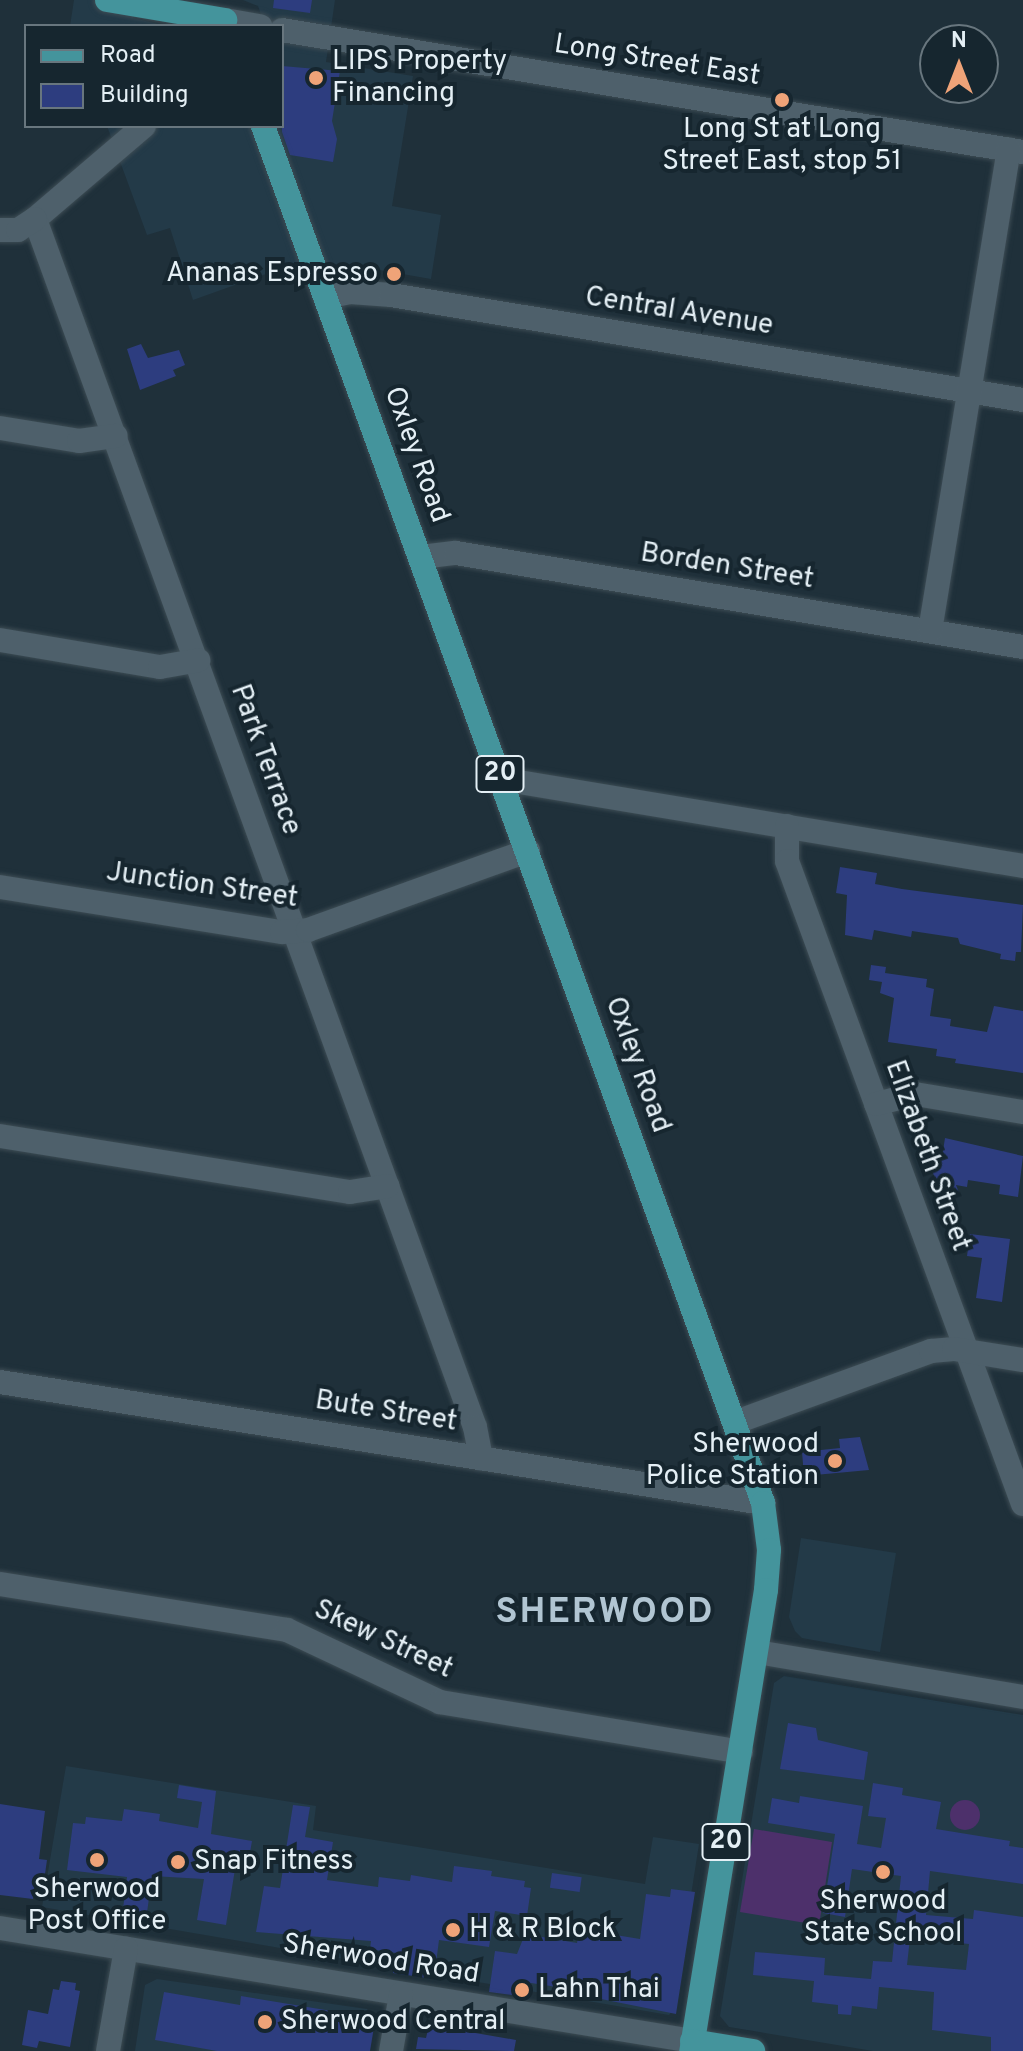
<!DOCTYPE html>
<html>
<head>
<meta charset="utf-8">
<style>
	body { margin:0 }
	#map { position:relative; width:1023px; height:2051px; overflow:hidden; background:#1f303a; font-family:Overpass,sans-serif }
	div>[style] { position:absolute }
	.built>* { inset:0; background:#233a48 }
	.green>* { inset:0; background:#4d306b }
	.round { border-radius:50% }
	.building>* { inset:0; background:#2d3d7f; transform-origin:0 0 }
	.roads { filter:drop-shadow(0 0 2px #3d4c54) drop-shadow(0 0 2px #3d4c54) }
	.minor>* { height:24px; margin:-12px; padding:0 12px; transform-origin:12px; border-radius:12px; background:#4e606b }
	.major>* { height:24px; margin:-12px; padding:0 12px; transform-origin:12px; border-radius:12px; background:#44949c }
	.dots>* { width:22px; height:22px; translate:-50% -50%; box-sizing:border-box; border:4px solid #16262f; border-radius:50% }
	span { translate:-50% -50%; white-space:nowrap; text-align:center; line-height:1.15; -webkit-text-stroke:8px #16262f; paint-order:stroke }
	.shield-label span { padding:2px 6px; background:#16262f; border:2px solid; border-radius:6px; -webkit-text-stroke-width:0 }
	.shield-label { font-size:26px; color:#e4eff5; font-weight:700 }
	.street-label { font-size:28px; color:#e4eff5 }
	.poi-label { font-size:28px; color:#e4eff5 }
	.left { translate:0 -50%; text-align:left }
	.right { translate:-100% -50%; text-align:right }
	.district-label { font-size:36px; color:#b1c5d2; font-weight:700; letter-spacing:2px }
	.legend { position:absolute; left:24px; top:24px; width:260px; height:104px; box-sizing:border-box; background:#16262f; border:2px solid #68767e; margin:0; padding:10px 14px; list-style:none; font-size:24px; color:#e4eff5 }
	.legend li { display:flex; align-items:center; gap:16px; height:40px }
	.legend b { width:40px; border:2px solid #68767e }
	.north { position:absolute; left:919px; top:24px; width:80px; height:80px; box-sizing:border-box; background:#16262f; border:2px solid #68767e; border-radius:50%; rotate:0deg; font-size:22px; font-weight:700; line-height:32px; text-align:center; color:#e4eff5 }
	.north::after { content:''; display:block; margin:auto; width:28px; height:36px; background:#efa378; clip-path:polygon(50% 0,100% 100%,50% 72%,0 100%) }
</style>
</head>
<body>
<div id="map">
	<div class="built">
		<i style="clip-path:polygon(74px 0,135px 0,133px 18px,167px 26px,70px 26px)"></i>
		<i style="clip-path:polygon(243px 0,335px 0,326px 62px,413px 76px,392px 206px,441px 215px,431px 279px,351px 265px,288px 266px,193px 300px,170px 228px,147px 235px,107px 126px,282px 126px,282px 26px,265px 26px,258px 6px)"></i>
		<i style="clip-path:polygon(801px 1538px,896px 1553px,880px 1652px,802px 1638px,795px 1631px,789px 1617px)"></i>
		<i style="clip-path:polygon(784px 1676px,1023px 1715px,1023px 2051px,873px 2051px,729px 2027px,720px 2016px,774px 1683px)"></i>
		<i style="clip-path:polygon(66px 1766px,316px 1806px,313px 1830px,645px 1884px,653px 1837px,699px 1844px,673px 2010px,669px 2015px,42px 1907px)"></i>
		<i style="clip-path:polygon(157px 1979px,367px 2009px,375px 2020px,369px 2051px,135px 2051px,145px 1985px)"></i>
	</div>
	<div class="green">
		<i class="round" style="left:950px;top:1800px;width:30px;height:30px"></i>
		<i style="clip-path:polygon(754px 1829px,832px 1842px,820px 1919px,812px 1924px,740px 1912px)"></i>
	</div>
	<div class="building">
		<i style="clip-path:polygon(274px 0,312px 0,310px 13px,273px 8px)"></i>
		<i style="clip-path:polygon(282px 66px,340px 71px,332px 121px,337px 139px,333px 162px,290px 155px,282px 132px)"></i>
		<i style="clip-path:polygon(141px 344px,148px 358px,179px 350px,185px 365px,173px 370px,176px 376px,140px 390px,127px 349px)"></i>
		<i style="clip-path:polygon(840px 867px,877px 873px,875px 884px,902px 889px,1023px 905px,1021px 952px,1016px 952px,1015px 961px,1000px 959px,1001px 954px,960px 944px,958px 938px,912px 931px,911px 937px,874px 930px,872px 940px,845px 935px,847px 895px,836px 893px)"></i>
		<i style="clip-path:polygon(871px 965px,886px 967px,885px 973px,927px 979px,926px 987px,934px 989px,930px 1016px,951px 1019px,950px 1026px,987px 1032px,994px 1006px,1023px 1011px,1023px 1073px,955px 1063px,956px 1059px,936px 1056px,937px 1049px,888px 1042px,894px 998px,880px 993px,882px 982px,869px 980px)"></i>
		<i style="clip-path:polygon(945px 1138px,1023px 1156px,1018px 1197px,999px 1194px,1000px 1185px,968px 1180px,967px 1187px,956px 1185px,960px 1195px,943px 1202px,929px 1162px,942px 1157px)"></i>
		<i style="clip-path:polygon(970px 1234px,1010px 1239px,1002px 1302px,976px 1298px,982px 1258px,967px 1256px)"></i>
		<i style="clip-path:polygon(860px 1437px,869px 1470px,804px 1476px,802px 1452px,840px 1448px,839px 1439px)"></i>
		<i style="clip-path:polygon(788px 1723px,816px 1728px,818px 1740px,868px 1752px,864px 1780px,780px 1769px)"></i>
		<i style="clip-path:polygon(evenodd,873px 1783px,903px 1788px,902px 1795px,941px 1802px,936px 1829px,1010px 1841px,1009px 1846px,1023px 1848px,1023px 1884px,930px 1871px,926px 1915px,973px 1919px,974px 1910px,1023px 1917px,1023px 2051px,991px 2051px,991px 2037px,932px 2030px,934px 1992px,879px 1987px,877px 2009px,852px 2006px,851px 2015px,838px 2014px,838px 2005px,812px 2002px,814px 1981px,753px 1975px,755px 1952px,825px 1958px,824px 1975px,871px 1979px,873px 1961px,892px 1962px,901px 1876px,852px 1869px,845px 1917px,823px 1913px,835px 1834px,768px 1823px,772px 1798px,799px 1803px,800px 1796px,863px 1806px,857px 1844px,881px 1848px,886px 1818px,868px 1816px,873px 1783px,910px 1938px,969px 1944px,966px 1970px,907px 1965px,910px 1938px)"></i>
		<i style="clip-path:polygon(179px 1785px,216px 1791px,211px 1834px,252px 1841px,248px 1864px,236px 1863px,226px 1925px,197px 1920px,204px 1879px,152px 1876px,146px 1920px,122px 1917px,127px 1877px,67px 1870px,73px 1823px,85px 1824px,86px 1817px,122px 1821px,124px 1809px,160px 1814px,159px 1821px,198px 1828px,202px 1802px,177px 1798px)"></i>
		<i style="clip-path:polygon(0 1804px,45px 1811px,39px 1859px,47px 1860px,44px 1881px,35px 1880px,33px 1899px,0 1895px)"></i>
		<i style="clip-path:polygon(293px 1805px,310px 1807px,305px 1837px,333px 1842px,327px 1880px,378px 1887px,379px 1877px,410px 1881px,411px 1875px,452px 1882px,454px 1866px,492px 1871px,491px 1876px,525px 1881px,524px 1887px,531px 1888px,527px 1916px,495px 1911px,489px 1947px,439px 1940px,434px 1979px,393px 1973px,396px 1953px,370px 1949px,371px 1941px,256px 1932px,264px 1886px,280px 1888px)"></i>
		<i style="left:552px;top:1873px;width:30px;height:15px;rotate:8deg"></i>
		<i style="clip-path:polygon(671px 1889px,695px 1892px,676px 2014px,596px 1998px,598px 1986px,571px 1982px,570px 1989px,531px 1983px,529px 1997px,489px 1992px,495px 1951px,517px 1954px,525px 1934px,577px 1943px,579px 1929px,640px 1939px,646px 1894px,670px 1897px)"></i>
		<i style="clip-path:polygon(61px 1981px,76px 1983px,75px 1990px,80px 1991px,70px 2047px,39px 2041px,37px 2048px,22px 2045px,28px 2010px,48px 2014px,53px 1989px,59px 1990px)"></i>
		<i style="clip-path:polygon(164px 1992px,240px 2005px,241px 1996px,368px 2017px,374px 2027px,370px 2051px,217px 2051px,155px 2040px)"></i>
		<i style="clip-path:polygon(429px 2025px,516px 2040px,514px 2051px,416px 2049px,418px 2037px,426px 2038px)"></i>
	</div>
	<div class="roads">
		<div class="minor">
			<i style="left:225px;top:20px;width:36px;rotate:10deg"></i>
			<i style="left:282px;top:30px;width:751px;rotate:9.35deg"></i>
			<i style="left:144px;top:126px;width:143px;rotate:139.5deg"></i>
			<i style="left:35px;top:219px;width:1286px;rotate:69.99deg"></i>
			<i style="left:475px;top:1427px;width:32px;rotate:79deg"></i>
			<i style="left:0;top:230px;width:18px"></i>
			<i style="left:18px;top:230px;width:20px;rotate:-33deg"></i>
			<i style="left:325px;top:297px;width:25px;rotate:-11deg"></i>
			<i style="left:350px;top:292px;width:41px;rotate:4.2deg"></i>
			<i style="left:391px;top:295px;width:641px;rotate:9.43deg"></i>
			<i style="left:0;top:428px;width:80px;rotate:9.3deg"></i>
			<i style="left:79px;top:441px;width:37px;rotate:-8deg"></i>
			<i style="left:421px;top:557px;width:35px;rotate:-7deg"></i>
			<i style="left:456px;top:553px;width:575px;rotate:9.41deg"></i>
			<i style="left:930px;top:631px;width:488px;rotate:-80.7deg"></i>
			<i style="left:0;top:640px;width:162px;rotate:9.6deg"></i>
			<i style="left:160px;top:667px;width:39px;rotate:-10deg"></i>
			<i style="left:501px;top:779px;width:529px;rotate:9.46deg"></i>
			<i style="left:787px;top:826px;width:35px;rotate:90deg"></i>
			<i style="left:787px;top:861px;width:685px;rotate:69.85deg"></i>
			<i style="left:0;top:887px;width:286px;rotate:9.1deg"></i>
			<i style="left:282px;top:932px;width:26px;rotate:-4deg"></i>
			<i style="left:308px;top:930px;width:234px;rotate:-19.8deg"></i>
			<i style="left:876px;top:1104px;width:40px;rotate:-14.4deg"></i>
			<i style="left:915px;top:1094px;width:109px;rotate:9.5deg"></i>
			<i style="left:0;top:1136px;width:354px;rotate:9.1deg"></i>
			<i style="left:350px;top:1192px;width:38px;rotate:-9deg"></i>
			<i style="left:0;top:1382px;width:773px;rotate:9.01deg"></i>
			<i style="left:736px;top:1422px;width:208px;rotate:-20deg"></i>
			<i style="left:931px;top:1351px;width:23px;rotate:-5deg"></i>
			<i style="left:954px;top:1349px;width:70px;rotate:9.1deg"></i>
			<i style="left:0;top:1584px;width:291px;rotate:9.1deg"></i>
			<i style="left:287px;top:1630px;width:169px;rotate:25.2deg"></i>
			<i style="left:440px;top:1702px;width:305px;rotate:9.4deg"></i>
			<i style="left:757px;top:1652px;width:270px;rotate:9.6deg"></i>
			<i style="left:0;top:1928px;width:701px;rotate:9.27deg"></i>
			<i style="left:108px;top:2051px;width:104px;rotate:-80deg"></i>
			<i style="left:391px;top:2051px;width:58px;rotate:-80deg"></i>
		</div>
		<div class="major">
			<i style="left:107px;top:0;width:120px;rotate:9.6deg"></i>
			<i style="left:263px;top:126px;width:1465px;rotate:70.04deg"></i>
			<i style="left:763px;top:1503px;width:47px;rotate:82.7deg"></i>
			<i style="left:769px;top:1550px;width:40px;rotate:94.3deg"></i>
			<i style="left:766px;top:1590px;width:467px;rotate:99.2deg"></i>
			<i style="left:692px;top:2041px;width:62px;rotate:9.3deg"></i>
		</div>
	</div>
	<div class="dots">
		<i style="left:316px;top:78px;background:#efa378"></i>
		<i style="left:782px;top:100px;background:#efa378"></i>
		<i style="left:394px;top:274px;background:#efa378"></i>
		<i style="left:835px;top:1461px;background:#efa378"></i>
		<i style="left:97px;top:1860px;background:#efa378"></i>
		<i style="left:178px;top:1862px;background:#efa378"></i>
		<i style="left:883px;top:1872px;background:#efa378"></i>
		<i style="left:453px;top:1930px;background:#efa378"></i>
		<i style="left:522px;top:1990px;background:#efa378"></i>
		<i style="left:265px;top:2022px;background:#efa378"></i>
	</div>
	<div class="shield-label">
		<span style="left:500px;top:774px">20</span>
		<span style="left:726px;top:1842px">20</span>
	</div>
	<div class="street-label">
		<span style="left:657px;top:61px;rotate:9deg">Long Street East</span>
		<span style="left:679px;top:312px;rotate:9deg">Central Avenue</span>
		<span style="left:416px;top:455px;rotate:70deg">Oxley Road</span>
		<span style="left:727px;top:567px;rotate:9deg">Borden Street</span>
		<span style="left:265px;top:760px;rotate:70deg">Park Terrace</span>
		<span style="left:202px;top:886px;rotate:8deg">Junction Street</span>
		<span style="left:637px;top:1065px;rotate:70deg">Oxley Road</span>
		<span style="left:927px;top:1156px;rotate:70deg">Elizabeth Street</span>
		<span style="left:386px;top:1412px;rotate:9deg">Bute Street</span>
		<span style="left:383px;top:1640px;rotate:25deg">Skew Street</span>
		<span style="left:381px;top:1960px;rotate:9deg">Sherwood Road</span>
	</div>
	<div class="poi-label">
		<span class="left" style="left:332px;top:78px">LIPS Property<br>Financing</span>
		<span style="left:782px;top:146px">Long St at Long<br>Street East, stop 51</span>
		<span class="right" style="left:378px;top:274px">Ananas Espresso</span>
		<span class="right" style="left:819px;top:1461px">Sherwood<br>Police Station</span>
		<span class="left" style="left:194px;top:1862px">Snap Fitness</span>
		<span style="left:97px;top:1906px">Sherwood<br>Post Office</span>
		<span style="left:883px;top:1918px">Sherwood<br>State School</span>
		<span class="left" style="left:469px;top:1930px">H &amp; R Block</span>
		<span class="left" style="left:538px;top:1990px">Lahn Thai</span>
		<span class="left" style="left:281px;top:2022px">Sherwood Central</span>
	</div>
	<div class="district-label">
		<span style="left:605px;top:1614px">SHERWOOD</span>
	</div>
	<ul class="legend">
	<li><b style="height:10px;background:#44949c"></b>Road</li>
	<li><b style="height:22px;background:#2d3d7f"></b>Building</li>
	</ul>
	<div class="north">N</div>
</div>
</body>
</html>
